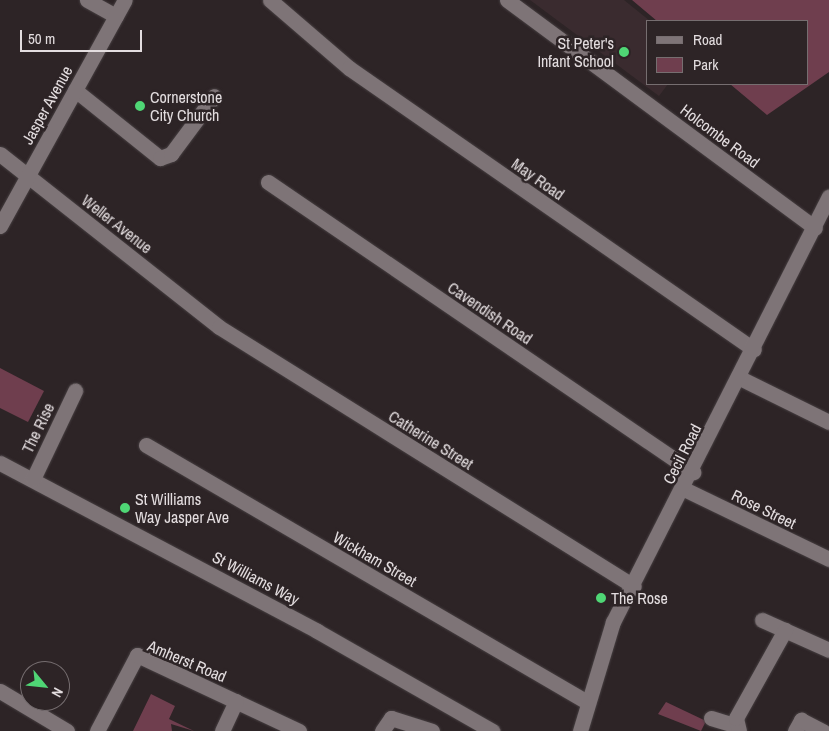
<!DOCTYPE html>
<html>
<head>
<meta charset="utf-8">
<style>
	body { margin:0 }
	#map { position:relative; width:829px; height:731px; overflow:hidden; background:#2d2426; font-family:"Archivo Narrow",sans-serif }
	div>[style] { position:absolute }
	.built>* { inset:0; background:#3a2b2f }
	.green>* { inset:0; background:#6f3e4e }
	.roads { filter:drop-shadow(0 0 1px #463f41) drop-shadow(0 0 1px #463f41) }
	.minor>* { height:15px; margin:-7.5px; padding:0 7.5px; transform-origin:7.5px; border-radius:7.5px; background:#7e7477 }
	.dots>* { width:14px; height:14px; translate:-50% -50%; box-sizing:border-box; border:2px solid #2d2426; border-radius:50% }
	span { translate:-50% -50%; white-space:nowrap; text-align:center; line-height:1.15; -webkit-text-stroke:5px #2d2426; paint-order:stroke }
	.poi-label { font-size:16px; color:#e3dddf }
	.right { translate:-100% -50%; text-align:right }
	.left { translate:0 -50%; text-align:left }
	.street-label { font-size:16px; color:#e3dddf }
	.legend { position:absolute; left:646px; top:20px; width:162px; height:65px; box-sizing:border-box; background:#2d2426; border:1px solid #766e70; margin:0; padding:6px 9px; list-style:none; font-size:15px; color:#e3dddf }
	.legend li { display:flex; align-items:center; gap:10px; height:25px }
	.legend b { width:25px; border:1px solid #766e70 }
	.north { position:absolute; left:20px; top:661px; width:50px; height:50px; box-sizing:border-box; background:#2d2426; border:1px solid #766e70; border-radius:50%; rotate:118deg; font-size:14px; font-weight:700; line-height:20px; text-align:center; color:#e3dddf }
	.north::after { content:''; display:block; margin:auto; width:18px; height:22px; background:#4fd675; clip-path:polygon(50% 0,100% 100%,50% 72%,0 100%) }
	.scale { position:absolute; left:20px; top:30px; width:122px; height:22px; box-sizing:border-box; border:2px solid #e3dddf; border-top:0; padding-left:6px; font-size:15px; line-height:18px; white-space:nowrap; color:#e3dddf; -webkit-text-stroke:4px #2d2426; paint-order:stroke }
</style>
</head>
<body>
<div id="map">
	<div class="built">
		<i style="clip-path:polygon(530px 0,624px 0,650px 21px,648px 84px,668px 84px,659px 96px)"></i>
	</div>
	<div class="green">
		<i style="clip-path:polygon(632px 0,829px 0,829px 72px,767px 115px,730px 84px,808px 84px,808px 21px,657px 21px)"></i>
		<i style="clip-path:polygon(0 368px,44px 391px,28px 422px,0 408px)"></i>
		<i style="clip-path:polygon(151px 694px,175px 706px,169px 719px,194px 731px,171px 724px,172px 731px,133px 731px)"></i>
		<i style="clip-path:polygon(666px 702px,706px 721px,701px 731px,658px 714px)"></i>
	</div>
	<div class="roads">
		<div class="minor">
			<i style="left:87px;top:0;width:33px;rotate:29deg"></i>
			<i style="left:270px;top:0;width:104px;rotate:40.7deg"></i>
			<i style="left:349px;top:68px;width:493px;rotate:34.8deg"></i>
			<i style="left:507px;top:0;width:383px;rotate:36.5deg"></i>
			<i style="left:75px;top:90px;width:109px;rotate:38.7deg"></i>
			<i style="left:160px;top:158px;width:12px;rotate:-20deg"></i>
			<i style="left:171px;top:154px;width:72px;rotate:-53.4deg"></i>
			<i style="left:0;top:154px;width:279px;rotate:38.3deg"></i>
			<i style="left:219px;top:327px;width:489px;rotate:32deg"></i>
			<i style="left:268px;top:182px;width:515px;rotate:34.31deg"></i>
			<i style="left:0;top:226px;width:258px;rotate:-61.1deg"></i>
			<i style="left:740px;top:378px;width:99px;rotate:26.3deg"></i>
			<i style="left:146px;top:445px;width:510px;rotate:30.23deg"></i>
			<i style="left:0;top:463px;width:359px;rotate:27.9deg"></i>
			<i style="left:317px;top:631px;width:202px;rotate:29.7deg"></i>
			<i style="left:33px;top:479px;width:98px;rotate:-64.5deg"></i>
			<i style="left:684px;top:489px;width:161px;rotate:25.8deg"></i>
			<i style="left:762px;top:620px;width:73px;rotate:24.1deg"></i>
			<i style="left:0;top:691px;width:78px;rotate:30.8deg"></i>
			<i style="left:711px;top:718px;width:27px;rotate:17deg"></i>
			<i style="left:97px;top:731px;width:86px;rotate:-62.2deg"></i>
			<i style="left:137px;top:655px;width:179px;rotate:25.1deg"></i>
			<i style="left:222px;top:731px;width:33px;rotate:-65deg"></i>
			<i style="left:382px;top:731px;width:16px;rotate:-55deg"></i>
			<i style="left:391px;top:718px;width:43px;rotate:17.6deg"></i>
			<i style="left:580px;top:731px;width:114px;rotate:-73.2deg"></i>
			<i style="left:613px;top:622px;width:477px;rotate:-63.1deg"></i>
			<i style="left:739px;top:731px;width:13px;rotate:-103deg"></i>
			<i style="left:736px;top:718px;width:101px;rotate:-60.9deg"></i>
			<i style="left:795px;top:731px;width:13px;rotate:-61deg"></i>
			<i style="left:801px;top:720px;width:25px;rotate:27deg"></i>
		</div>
	</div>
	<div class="dots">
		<i style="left:624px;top:52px;background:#4fd675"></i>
		<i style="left:140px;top:106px;background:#4fd675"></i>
		<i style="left:125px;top:508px;background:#4fd675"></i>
		<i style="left:601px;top:598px;background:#4fd675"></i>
	</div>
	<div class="poi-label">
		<span class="right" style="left:614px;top:52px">St Peter's<br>Infant School</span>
		<span class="left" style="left:150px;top:106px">Cornerstone<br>City Church</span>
		<span class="left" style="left:135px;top:508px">St Williams<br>Way Jasper Ave</span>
		<span class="left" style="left:611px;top:598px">The Rose</span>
	</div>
	<div class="street-label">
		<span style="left:47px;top:105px;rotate:-61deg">Jasper Avenue</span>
		<span style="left:720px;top:136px;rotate:37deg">Holcombe Road</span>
		<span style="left:538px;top:179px;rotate:35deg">May Road</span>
		<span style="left:117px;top:224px;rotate:38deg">Weller Avenue</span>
		<span style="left:490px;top:313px;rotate:34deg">Cavendish Road</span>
		<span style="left:38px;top:428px;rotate:-64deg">The Rise</span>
		<span style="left:431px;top:440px;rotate:32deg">Catherine Street</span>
		<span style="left:682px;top:454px;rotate:-63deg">Cecil Road</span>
		<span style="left:764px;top:509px;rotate:26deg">Rose Street</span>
		<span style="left:375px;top:559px;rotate:30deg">Wickham Street</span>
		<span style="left:256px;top:578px;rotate:28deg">St Williams Way</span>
		<span style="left:187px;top:661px;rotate:23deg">Amherst Road</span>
	</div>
	<ul class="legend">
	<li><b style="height:6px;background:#7e7477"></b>Road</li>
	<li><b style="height:14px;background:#6f3e4e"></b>Park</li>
	</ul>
	<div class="north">N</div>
	<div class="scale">50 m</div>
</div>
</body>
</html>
